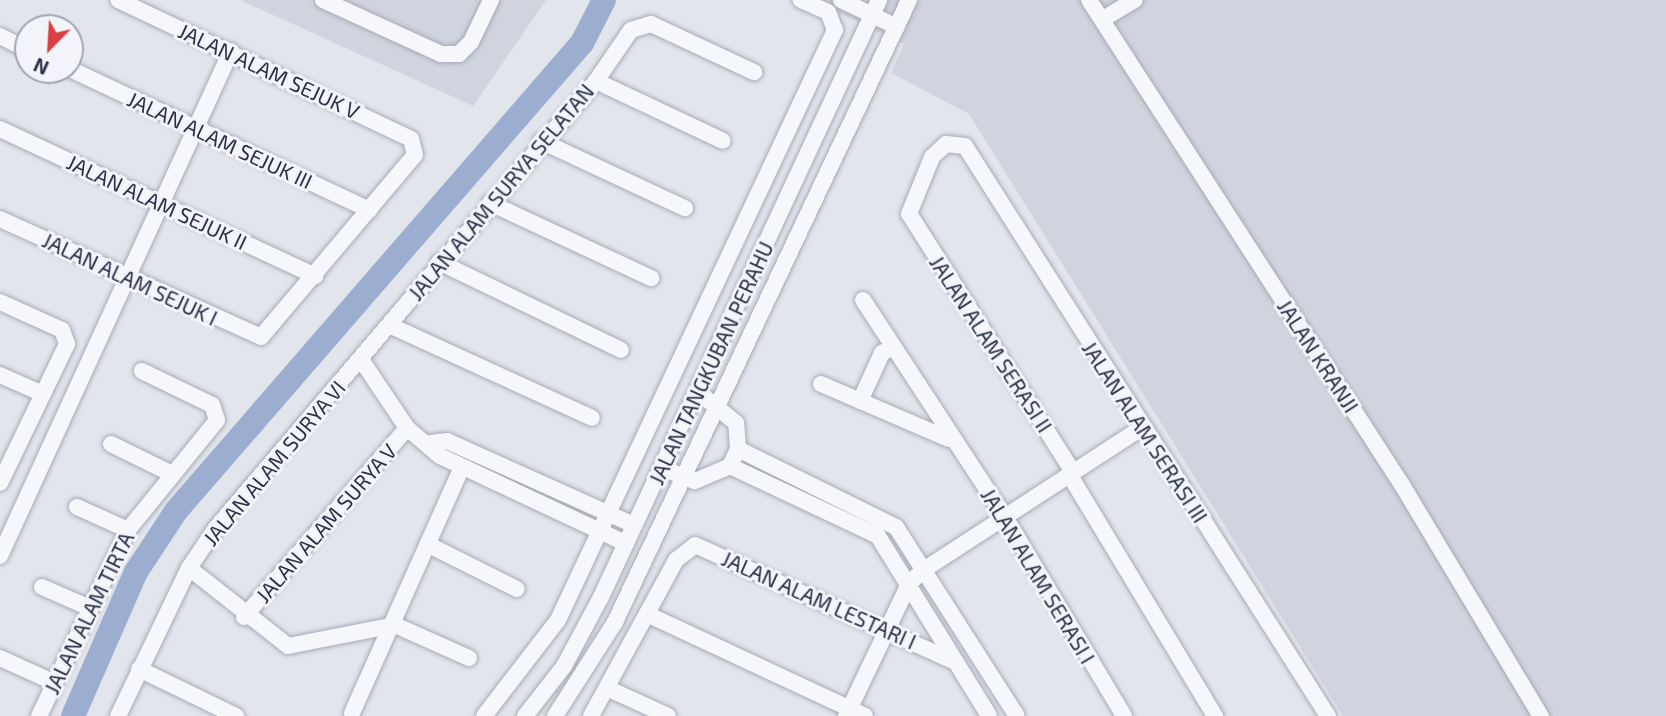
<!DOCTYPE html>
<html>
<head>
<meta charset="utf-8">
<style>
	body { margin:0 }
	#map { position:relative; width:1666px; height:716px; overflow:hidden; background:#e2e5ec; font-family:"Exo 2",sans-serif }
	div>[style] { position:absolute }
	.built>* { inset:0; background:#d0d4de }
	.river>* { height:24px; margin:-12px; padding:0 12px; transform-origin:12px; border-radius:12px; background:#9baecf }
	.roads { filter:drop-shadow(0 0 2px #a6abb7) drop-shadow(0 0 2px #a6abb7) }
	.minor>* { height:16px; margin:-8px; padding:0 8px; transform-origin:8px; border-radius:8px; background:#f6f7fa }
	span { translate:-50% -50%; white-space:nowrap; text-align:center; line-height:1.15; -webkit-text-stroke:6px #f2f4f9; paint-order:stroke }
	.street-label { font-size:21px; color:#283046 }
	.north { position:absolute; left:14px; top:14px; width:70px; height:70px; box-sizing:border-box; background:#f2f4f9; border:2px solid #a1a6b1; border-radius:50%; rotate:204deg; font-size:19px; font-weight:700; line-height:28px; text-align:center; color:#283046 }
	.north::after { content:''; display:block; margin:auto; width:24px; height:32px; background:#db3e43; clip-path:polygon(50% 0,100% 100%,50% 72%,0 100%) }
</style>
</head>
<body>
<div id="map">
	<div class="built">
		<i style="clip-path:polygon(240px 0,546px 0,473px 106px)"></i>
		<i style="clip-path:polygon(812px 0,1666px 0,1666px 716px,1343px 716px,969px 114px,891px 73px,904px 44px)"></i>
	</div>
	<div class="river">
		<i style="left:73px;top:716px;width:157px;rotate:-66.4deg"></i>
		<i style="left:136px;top:572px;width:73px;rotate:-56.7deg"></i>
		<i style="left:176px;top:511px;width:620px;rotate:-49.06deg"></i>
		<i style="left:582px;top:43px;width:48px;rotate:-62.9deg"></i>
	</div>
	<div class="roads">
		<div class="minor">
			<i style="left:323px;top:0;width:130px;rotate:24.6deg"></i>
			<i style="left:441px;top:54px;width:18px"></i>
			<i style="left:459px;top:54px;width:17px;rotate:-45deg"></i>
			<i style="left:471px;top:42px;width:47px;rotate:-64.5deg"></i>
			<i style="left:841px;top:0;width:62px;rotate:25.7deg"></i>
			<i style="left:1089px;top:0;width:577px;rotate:57.16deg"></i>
			<i style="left:1402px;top:485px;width:270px;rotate:59deg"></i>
			<i style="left:1103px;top:19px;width:37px;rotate:-31deg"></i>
			<i style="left:0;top:36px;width:31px;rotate:27deg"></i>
			<i style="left:70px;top:69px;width:331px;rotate:25.2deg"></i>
			<i style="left:596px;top:81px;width:140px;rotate:25.3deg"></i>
			<i style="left:0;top:129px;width:348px;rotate:25deg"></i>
			<i style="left:541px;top:141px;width:159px;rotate:25deg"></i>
			<i style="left:490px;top:203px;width:178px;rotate:25deg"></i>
			<i style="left:0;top:219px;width:286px;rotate:24.3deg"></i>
			<i style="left:261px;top:337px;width:238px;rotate:-49.8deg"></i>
			<i style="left:415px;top:155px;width:16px;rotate:-104deg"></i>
			<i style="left:411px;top:139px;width:324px;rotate:-154.6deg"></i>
			<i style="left:439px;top:262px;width:202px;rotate:25.8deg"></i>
			<i style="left:863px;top:300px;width:259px;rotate:56.8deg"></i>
			<i style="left:1005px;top:517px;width:232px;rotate:59.1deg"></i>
			<i style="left:0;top:302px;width:68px;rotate:24.3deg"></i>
			<i style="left:62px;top:330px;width:15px;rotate:70deg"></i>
			<i style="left:67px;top:344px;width:154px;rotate:115.7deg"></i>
			<i style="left:389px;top:325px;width:223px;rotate:24.6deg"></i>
			<i style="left:362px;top:361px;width:81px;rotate:56.1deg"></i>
			<i style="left:407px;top:428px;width:43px;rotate:40.3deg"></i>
			<i style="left:440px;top:456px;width:204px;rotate:25.2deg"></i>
			<i style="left:0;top:375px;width:47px;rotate:23.8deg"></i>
			<i style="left:821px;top:384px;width:139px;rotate:23.3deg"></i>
			<i style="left:860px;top:401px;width:53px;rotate:-65.4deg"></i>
			<i style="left:882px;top:353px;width:13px;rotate:-29deg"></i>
			<i style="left:431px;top:443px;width:16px;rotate:-7deg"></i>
			<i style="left:447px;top:441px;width:205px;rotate:24.2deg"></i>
			<i style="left:111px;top:444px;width:68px;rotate:26.2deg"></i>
			<i style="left:738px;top:449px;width:176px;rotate:26.3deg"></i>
			<i style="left:896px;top:527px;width:224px;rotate:57.4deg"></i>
			<i style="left:730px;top:466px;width:164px;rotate:25.3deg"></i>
			<i style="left:878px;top:536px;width:211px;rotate:58.3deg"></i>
			<i style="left:662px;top:468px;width:35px;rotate:22deg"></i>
			<i style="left:695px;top:481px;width:38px;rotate:-23deg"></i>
			<i style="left:730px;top:466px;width:19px;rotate:-65deg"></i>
			<i style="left:738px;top:449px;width:26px;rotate:-94deg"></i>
			<i style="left:736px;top:423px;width:49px;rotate:-140.8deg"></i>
			<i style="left:1073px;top:472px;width:306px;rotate:-122.4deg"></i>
			<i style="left:909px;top:214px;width:61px;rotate:-68deg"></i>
			<i style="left:932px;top:157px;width:19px;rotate:-43deg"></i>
			<i style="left:946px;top:144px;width:19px;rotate:6deg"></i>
			<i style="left:965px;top:146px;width:676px;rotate:57.51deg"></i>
			<i style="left:1069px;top:474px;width:283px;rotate:58.9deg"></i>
			<i style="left:77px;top:507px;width:56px;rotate:24.3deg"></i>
			<i style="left:429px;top:545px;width:98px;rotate:26.6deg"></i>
			<i style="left:0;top:556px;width:555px;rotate:-65.42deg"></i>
			<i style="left:189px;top:568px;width:126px;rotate:38.2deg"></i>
			<i style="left:288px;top:646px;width:109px;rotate:-11.1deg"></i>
			<i style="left:395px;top:625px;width:81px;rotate:24deg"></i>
			<i style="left:42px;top:587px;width:52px;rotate:23.6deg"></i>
			<i style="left:651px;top:616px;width:236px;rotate:25deg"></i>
			<i style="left:244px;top:617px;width:250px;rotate:-49.2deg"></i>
			<i style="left:0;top:658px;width:60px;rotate:24.4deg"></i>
			<i style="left:139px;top:669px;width:108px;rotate:25.9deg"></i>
			<i style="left:609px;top:689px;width:65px;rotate:24.6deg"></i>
			<i style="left:352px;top:713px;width:267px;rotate:-65.9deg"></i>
			<i style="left:39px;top:716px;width:206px;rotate:-64.4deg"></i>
			<i style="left:128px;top:530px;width:141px;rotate:-51deg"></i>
			<i style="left:217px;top:420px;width:16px;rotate:-108deg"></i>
			<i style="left:212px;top:405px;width:78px;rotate:-154.1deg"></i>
			<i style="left:118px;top:716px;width:164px;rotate:-64.4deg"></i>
			<i style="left:189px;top:568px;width:48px;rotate:-56deg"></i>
			<i style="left:216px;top:528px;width:587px;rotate:-49.63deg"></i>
			<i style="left:596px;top:81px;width:62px;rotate:-55.5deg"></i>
			<i style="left:631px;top:30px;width:21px;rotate:-17deg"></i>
			<i style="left:651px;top:24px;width:114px;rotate:25deg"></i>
			<i style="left:484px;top:716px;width:121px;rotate:-52.4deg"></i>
			<i style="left:558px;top:620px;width:652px;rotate:-64.85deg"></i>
			<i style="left:835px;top:30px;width:19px;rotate:-111deg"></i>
			<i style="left:828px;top:12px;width:30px;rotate:-156deg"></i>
			<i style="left:525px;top:716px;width:63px;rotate:-52deg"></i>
			<i style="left:564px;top:666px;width:78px;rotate:-61.8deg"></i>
			<i style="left:601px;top:597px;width:659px;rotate:-65.03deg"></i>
			<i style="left:555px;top:716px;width:112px;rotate:-57.4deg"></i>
			<i style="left:615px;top:622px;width:688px;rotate:-64.7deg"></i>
			<i style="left:591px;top:716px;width:178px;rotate:-61.4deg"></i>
			<i style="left:676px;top:560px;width:24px;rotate:-38deg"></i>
			<i style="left:695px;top:545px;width:283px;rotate:24.2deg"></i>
			<i style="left:846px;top:716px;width:146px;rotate:-64.5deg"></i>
			<i style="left:909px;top:584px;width:18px;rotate:-45deg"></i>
			<i style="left:922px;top:571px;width:262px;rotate:-33.1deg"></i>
		</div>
	</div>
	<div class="street-label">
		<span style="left:269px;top:71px;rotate:25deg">JALAN ALAM SEJUK V</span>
		<span style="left:220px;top:140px;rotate:25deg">JALAN ALAM SEJUK III</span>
		<span style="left:501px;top:192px;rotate:-50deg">JALAN ALAM SURYA SELATAN</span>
		<span style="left:157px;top:202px;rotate:25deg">JALAN ALAM SEJUK II</span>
		<span style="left:130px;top:279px;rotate:25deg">JALAN ALAM SEJUK I</span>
		<span style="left:991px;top:344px;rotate:57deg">JALAN ALAM SERASI II</span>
		<span style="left:1318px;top:356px;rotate:57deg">JALAN KRANJI</span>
		<span style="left:711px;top:363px;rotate:-65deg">JALAN TANGKUBAN PERAHU</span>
		<span style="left:1145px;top:432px;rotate:57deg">JALAN ALAM SERASI III</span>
		<span style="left:274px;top:463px;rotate:-50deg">JALAN ALAM SURYA VI</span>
		<span style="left:326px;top:523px;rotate:-49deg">JALAN ALAM SURYA V</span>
		<span style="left:1038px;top:576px;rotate:59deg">JALAN ALAM SERASI I</span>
		<span style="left:819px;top:600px;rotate:24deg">JALAN ALAM LESTARI I</span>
		<span style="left:89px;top:613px;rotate:-64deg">JALAN ALAM TIRTA</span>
	</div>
	<div class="north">N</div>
</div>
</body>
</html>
